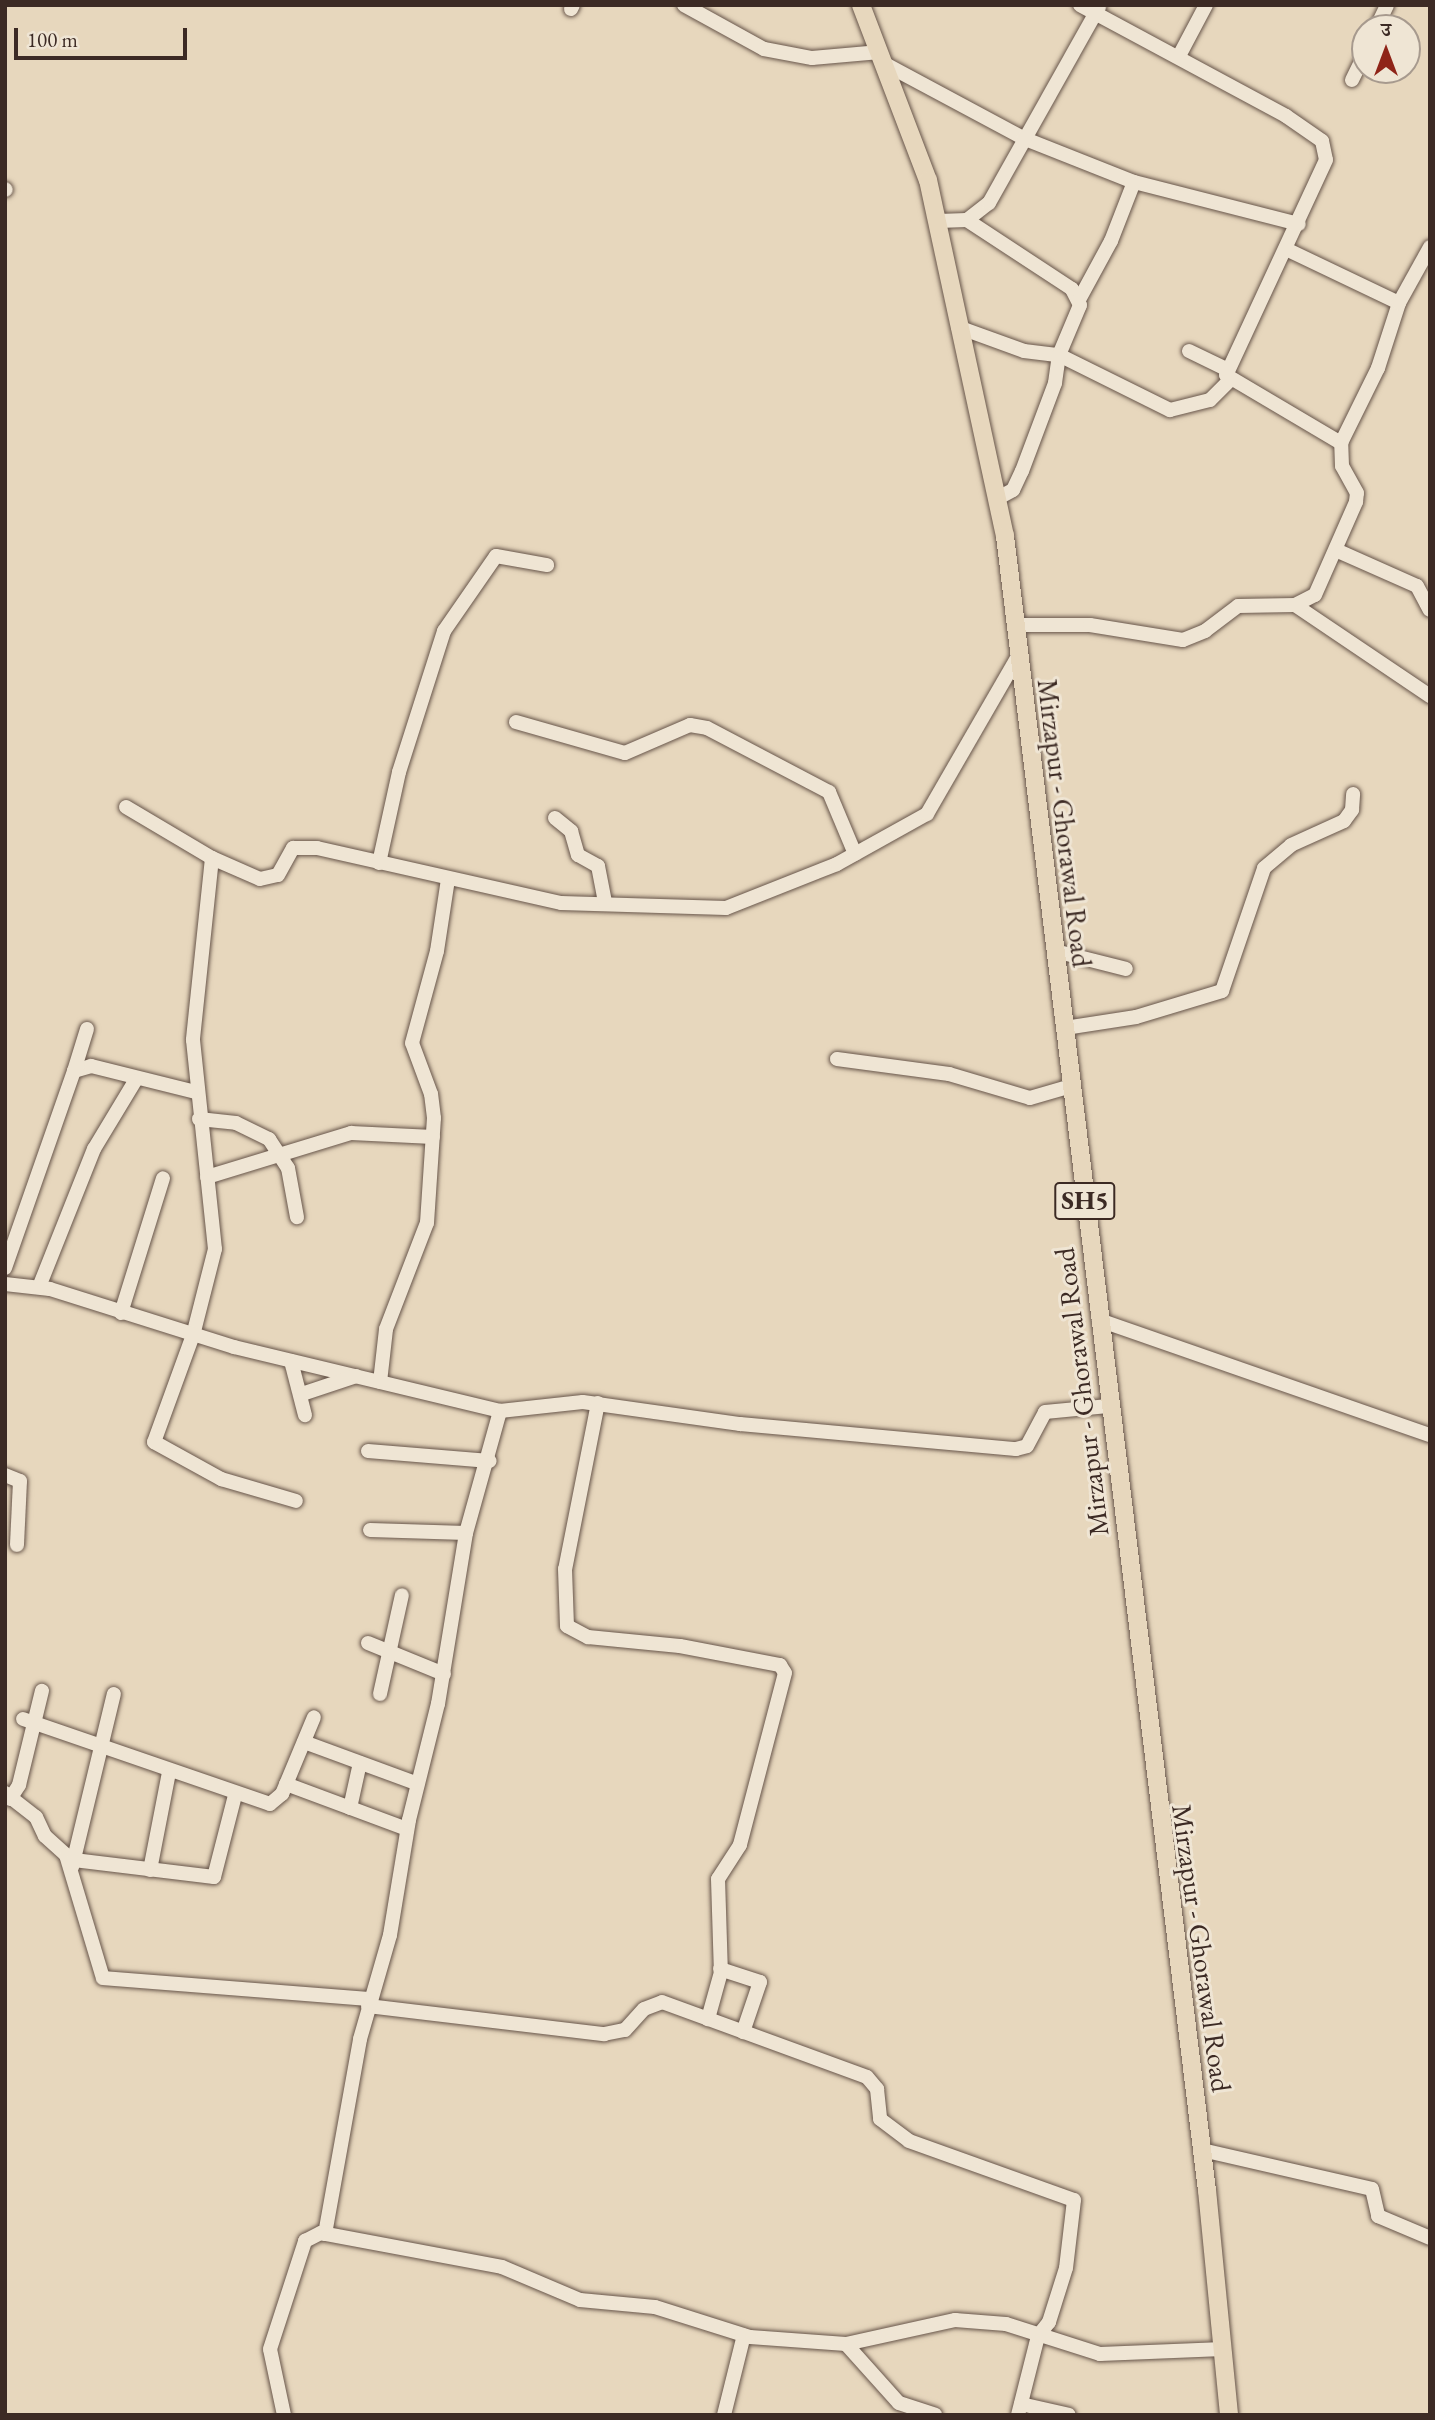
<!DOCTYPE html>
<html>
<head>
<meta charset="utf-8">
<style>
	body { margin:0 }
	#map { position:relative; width:1435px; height:2420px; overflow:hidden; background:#e7d7bd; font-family:"EB Garamond","Noto Serif Devanagari",serif }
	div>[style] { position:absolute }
	.roads { filter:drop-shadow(0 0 2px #67554a) drop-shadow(0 0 2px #67554a) }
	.minor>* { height:14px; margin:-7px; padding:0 7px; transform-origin:7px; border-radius:7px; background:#efe5d4 }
	.major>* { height:18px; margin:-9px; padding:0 9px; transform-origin:9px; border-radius:9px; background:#e7d7bd }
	span { translate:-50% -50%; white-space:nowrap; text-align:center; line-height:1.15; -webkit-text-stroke:6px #efe5d4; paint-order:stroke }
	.shield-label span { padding:2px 5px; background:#efe5d4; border:2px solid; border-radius:5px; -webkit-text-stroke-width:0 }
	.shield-label { font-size:26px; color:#3c2a24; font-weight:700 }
	.street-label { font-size:28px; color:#3c2a24 }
	.frame { position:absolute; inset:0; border:7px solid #3c2a24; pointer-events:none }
	.north { position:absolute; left:1351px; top:14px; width:70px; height:70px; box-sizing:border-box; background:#efe5d4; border:2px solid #a79a8e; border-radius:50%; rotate:0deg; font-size:19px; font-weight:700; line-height:28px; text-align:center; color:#3c2a24 }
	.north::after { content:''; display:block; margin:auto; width:24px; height:32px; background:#8f2418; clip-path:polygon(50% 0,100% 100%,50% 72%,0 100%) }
	.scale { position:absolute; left:14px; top:28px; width:173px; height:32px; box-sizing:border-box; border:4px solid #3c2a24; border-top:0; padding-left:9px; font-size:21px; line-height:24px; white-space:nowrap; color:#3c2a24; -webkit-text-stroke:5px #efe5d4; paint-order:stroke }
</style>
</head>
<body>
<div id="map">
	<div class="roads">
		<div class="minor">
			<i style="left:684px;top:5px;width:91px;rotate:28.8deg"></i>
			<i style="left:764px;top:49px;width:49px;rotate:10.6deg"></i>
			<i style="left:812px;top:58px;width:68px;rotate:-5deg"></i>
			<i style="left:1080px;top:5px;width:234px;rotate:28.3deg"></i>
			<i style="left:1286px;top:116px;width:44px;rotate:34.8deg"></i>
			<i style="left:1322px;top:141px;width:19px;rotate:78deg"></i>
			<i style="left:1326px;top:160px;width:237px;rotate:114.9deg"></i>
			<i style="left:1226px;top:375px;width:134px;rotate:30.6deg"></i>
			<i style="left:571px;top:9px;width:4px;rotate:-63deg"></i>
			<i style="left:1376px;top:28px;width:25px;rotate:-64deg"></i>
			<i style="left:1179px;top:56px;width:58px;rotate:-62.1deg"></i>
			<i style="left:885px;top:64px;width:157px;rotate:28.2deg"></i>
			<i style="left:1023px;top:138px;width:119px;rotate:21.6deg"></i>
			<i style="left:1134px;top:182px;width:170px;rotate:14.3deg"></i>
			<i style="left:1352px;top:80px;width:30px;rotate:-64deg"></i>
			<i style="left:5px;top:189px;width:1px;rotate:45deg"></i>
			<i style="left:938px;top:221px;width:29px;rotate:-2deg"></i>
			<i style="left:967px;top:220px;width:28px;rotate:-38deg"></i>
			<i style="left:989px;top:203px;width:225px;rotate:-60.7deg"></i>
			<i style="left:1288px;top:250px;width:123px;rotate:25.5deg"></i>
			<i style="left:1080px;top:298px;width:65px;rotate:-61.5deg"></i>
			<i style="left:1111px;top:241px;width:63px;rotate:-68.7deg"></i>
			<i style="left:958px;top:327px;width:70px;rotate:20deg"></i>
			<i style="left:1024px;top:351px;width:35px;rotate:7deg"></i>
			<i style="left:1059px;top:355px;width:54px;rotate:-67.2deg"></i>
			<i style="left:1080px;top:305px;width:18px;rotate:-117deg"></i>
			<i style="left:1072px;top:289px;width:126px;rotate:-146.7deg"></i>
			<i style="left:1189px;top:351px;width:41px;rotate:25.9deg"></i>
			<i style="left:998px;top:498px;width:17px;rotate:-28deg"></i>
			<i style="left:1013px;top:490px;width:21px;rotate:-65deg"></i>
			<i style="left:1022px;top:471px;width:94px;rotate:-69.4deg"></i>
			<i style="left:1055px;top:383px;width:28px;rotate:-82deg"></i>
			<i style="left:1059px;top:355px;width:124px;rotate:26.4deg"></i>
			<i style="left:1170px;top:410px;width:41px;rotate:-14deg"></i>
			<i style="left:1210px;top:400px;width:28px;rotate:-45deg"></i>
			<i style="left:1338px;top:551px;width:86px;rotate:23.9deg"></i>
			<i style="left:1417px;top:586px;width:27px;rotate:62deg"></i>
			<i style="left:1295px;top:605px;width:163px;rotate:34deg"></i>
			<i style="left:1015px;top:625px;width:75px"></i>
			<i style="left:1090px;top:625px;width:94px;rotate:9.2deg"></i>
			<i style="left:1183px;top:640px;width:24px;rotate:-22deg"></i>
			<i style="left:1205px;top:631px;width:41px;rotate:-37.1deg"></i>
			<i style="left:1238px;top:606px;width:57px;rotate:-1deg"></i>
			<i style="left:1295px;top:605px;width:22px;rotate:-27deg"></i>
			<i style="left:1315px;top:595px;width:102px;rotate:-66.2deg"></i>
			<i style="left:1356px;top:502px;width:9px;rotate:-84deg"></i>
			<i style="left:1357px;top:493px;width:31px;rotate:-119deg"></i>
			<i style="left:1342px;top:466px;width:23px;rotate:-92deg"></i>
			<i style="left:1341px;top:443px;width:84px;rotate:-63.7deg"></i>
			<i style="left:1378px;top:368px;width:68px;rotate:-72.1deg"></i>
			<i style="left:1399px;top:303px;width:64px;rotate:-61deg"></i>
			<i style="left:516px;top:722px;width:113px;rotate:15.9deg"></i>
			<i style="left:625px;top:753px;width:71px;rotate:-23.3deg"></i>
			<i style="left:690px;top:725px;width:17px;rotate:10deg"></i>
			<i style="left:707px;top:728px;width:138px;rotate:27.7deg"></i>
			<i style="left:829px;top:792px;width:67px;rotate:67.2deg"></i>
			<i style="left:126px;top:807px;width:100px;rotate:30.7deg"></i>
			<i style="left:212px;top:858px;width:52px;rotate:23.6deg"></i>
			<i style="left:260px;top:879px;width:18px;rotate:-13deg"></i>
			<i style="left:278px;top:875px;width:31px;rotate:-61deg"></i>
			<i style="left:293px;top:848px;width:24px"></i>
			<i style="left:317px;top:848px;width:250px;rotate:12.7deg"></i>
			<i style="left:561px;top:903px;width:165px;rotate:1.7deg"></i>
			<i style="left:726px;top:908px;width:119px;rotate:-21.6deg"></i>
			<i style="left:837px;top:864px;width:103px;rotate:-29.1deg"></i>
			<i style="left:927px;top:814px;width:180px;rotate:-60deg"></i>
			<i style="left:555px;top:818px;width:21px;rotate:39deg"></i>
			<i style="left:571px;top:831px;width:25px;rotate:74deg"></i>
			<i style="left:578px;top:855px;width:23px;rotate:29deg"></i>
			<i style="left:598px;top:866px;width:37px;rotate:79deg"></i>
			<i style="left:212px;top:858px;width:183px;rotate:96deg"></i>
			<i style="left:193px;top:1040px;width:210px;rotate:84deg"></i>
			<i style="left:215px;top:1249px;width:89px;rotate:104.3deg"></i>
			<i style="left:193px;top:1335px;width:114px;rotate:110deg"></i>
			<i style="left:154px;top:1442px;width:77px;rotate:28.9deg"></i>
			<i style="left:221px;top:1479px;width:78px;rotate:16.3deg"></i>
			<i style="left:379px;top:863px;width:93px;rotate:-77.6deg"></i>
			<i style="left:399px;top:772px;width:148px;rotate:-72.3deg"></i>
			<i style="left:444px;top:631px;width:91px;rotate:-55.3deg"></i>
			<i style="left:496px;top:556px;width:52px;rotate:10deg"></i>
			<i style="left:1055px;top:951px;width:73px;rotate:14.2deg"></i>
			<i style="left:1065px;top:1028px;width:72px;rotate:-8.8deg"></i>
			<i style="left:1136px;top:1017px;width:90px;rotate:-16.8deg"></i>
			<i style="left:1222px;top:991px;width:130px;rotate:-71.1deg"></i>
			<i style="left:1264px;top:868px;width:35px;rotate:-40deg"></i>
			<i style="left:1291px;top:845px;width:58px;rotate:-24.4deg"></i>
			<i style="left:1344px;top:821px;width:14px;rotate:-54deg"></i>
			<i style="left:1352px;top:810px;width:16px;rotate:-86deg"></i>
			<i style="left:837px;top:1059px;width:113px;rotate:7.6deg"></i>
			<i style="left:949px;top:1074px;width:84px;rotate:16.5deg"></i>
			<i style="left:1030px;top:1098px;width:43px;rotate:-16.3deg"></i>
			<i style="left:74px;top:1071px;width:44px;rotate:-72.8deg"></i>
			<i style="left:199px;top:1119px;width:37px;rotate:6deg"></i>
			<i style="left:236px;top:1123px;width:37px;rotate:26deg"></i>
			<i style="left:269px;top:1139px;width:35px;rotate:57deg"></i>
			<i style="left:288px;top:1168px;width:50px;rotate:79.6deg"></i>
			<i style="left:207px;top:1177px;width:151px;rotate:-17deg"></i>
			<i style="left:351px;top:1133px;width:82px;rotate:2.8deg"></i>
			<i style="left:5px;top:1268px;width:209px;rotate:-70.7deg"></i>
			<i style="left:74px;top:1071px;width:18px;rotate:-16deg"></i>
			<i style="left:91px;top:1066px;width:107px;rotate:14deg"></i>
			<i style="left:5px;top:1284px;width:45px;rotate:6.3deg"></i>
			<i style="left:50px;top:1289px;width:193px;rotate:17.5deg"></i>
			<i style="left:234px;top:1347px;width:274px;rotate:13.5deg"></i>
			<i style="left:500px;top:1411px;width:83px;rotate:-6.2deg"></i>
			<i style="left:583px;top:1402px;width:159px;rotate:8deg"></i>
			<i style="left:740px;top:1424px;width:277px;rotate:5.2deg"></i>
			<i style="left:1016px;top:1449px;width:11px;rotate:-15deg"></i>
			<i style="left:1027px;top:1446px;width:38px;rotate:-62deg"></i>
			<i style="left:1045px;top:1412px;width:63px;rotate:-5.4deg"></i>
			<i style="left:39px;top:1287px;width:149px;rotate:-68.3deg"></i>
			<i style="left:94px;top:1149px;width:79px;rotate:-58.9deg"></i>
			<i style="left:121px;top:1313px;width:141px;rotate:-72.7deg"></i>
			<i style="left:1099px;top:1320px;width:350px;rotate:19.2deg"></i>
			<i style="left:291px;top:1361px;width:56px;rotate:75.5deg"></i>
			<i style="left:380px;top:1382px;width:53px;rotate:-83.5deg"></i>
			<i style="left:386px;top:1329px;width:114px;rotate:-68.9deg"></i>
			<i style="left:427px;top:1223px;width:105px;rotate:-86.2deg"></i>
			<i style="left:434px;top:1118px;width:24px;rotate:-97deg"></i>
			<i style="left:431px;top:1094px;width:54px;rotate:-110.4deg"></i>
			<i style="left:412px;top:1043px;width:95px;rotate:-74.8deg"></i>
			<i style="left:437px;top:951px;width:73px;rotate:-81.3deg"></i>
			<i style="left:302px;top:1394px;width:57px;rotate:-18.4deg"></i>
			<i style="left:598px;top:1403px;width:169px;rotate:101.2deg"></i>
			<i style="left:565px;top:1569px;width:57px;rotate:88deg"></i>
			<i style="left:567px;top:1626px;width:24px;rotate:28deg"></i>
			<i style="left:588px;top:1637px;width:92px;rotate:5.6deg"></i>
			<i style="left:680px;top:1646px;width:102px;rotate:10.8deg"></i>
			<i style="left:780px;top:1665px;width:9px;rotate:58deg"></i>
			<i style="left:785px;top:1673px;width:178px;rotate:104.7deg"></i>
			<i style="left:740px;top:1845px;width:40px;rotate:122.9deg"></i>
			<i style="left:718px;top:1879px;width:93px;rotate:88.2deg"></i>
			<i style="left:721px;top:1972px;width:49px;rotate:105.5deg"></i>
			<i style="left:368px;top:1451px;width:122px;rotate:4.7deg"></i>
			<i style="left:5px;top:1475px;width:16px;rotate:22deg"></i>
			<i style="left:20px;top:1481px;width:64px;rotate:92.7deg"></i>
			<i style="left:370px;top:1530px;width:96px;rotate:1.8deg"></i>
			<i style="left:368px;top:1643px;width:82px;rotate:22.2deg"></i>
			<i style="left:380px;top:1694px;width:101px;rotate:-77.5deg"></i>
			<i style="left:23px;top:1719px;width:261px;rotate:19deg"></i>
			<i style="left:270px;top:1804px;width:16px;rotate:-40deg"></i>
			<i style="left:282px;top:1794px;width:83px;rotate:-67.4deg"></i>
			<i style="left:304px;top:1742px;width:121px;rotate:20.2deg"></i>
			<i style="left:286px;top:1784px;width:129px;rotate:20.4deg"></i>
			<i style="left:5px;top:1793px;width:39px;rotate:38deg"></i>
			<i style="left:36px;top:1817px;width:21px;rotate:65deg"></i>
			<i style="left:45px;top:1836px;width:28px;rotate:42deg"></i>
			<i style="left:66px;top:1855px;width:128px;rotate:73.3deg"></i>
			<i style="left:103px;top:1978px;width:269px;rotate:4.5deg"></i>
			<i style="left:10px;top:1799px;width:17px;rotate:-57deg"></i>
			<i style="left:19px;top:1785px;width:97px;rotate:-76.3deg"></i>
			<i style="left:350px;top:1808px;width:46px;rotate:-77.5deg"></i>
			<i style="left:74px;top:1860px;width:141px;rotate:6.9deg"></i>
			<i style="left:214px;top:1877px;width:85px;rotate:-75.6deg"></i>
			<i style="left:72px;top:1867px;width:178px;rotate:-76.4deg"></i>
			<i style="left:150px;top:1870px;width:100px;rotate:-79deg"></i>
			<i style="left:720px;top:1969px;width:42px;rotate:18deg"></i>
			<i style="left:760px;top:1982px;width:53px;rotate:108.8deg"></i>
			<i style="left:368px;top:2006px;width:238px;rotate:6.8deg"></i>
			<i style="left:604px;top:2034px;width:21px;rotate:-11deg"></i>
			<i style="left:625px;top:2030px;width:28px;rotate:-48deg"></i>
			<i style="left:644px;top:2009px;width:19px;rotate:-21deg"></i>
			<i style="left:662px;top:2002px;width:218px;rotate:20.1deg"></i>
			<i style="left:867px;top:2077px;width:16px;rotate:50deg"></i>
			<i style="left:877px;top:2089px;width:30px;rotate:84deg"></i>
			<i style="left:880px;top:2119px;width:36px;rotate:37deg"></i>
			<i style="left:909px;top:2141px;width:175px;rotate:19.7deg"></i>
			<i style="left:1074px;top:2200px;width:68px;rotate:96.7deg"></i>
			<i style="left:1066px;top:2268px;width:57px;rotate:107.5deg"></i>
			<i style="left:1049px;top:2322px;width:18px;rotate:128deg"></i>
			<i style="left:1038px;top:2336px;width:81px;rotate:104.2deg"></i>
			<i style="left:1202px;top:2150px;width:174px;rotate:12.9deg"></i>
			<i style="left:1372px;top:2189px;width:28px;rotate:77deg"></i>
			<i style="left:1378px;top:2216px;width:56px;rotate:22.9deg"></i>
			<i style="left:325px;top:2234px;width:198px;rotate:-79.8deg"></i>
			<i style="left:360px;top:2039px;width:108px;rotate:-73.9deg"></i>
			<i style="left:390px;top:1935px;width:117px;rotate:-80.6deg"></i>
			<i style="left:409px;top:1820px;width:120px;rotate:-76deg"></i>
			<i style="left:438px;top:1704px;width:173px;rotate:-80.7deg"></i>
			<i style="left:466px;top:1533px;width:127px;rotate:-74.4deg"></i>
			<i style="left:846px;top:2344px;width:112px;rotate:-12.4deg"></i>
			<i style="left:955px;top:2320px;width:51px;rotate:4.5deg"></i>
			<i style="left:1006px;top:2324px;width:99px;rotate:17.7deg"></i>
			<i style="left:1100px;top:2354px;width:123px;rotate:-2.3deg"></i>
			<i style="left:1021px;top:2404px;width:49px;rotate:12.9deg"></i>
			<i style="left:284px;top:2415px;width:67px;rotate:-102deg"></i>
			<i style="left:270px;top:2349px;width:114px;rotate:-72deg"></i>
			<i style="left:305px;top:2241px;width:18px;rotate:-27deg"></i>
			<i style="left:321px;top:2233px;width:184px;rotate:10.6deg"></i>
			<i style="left:502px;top:2267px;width:85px;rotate:22.9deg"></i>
			<i style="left:580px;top:2300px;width:75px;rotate:5.3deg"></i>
			<i style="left:655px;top:2307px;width:100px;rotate:17.5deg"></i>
			<i style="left:750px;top:2337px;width:96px;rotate:4.2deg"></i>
			<i style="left:846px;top:2344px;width:79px;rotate:48.1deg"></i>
			<i style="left:899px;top:2403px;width:38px;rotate:18deg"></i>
			<i style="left:724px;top:2415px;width:82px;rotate:-76deg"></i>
		</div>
		<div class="major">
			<i style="left:861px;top:5px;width:187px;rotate:69.1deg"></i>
			<i style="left:928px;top:180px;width:364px;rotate:77.8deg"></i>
			<i style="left:1005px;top:536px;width:1666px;rotate:83.04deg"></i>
			<i style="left:1207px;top:2190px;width:226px;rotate:84.4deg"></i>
		</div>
	</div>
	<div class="shield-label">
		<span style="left:1085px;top:1201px">SH5</span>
	</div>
	<div class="street-label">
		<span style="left:1065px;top:823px;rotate:83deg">Mirzapur - Ghorawal Road</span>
		<span style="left:1081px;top:1392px;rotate:-97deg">Mirzapur - Ghorawal Road</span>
		<span style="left:1202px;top:1948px;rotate:82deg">Mirzapur - Ghorawal Road</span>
	</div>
	<div class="frame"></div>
	<div class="north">उ</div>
	<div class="scale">100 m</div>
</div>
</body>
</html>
